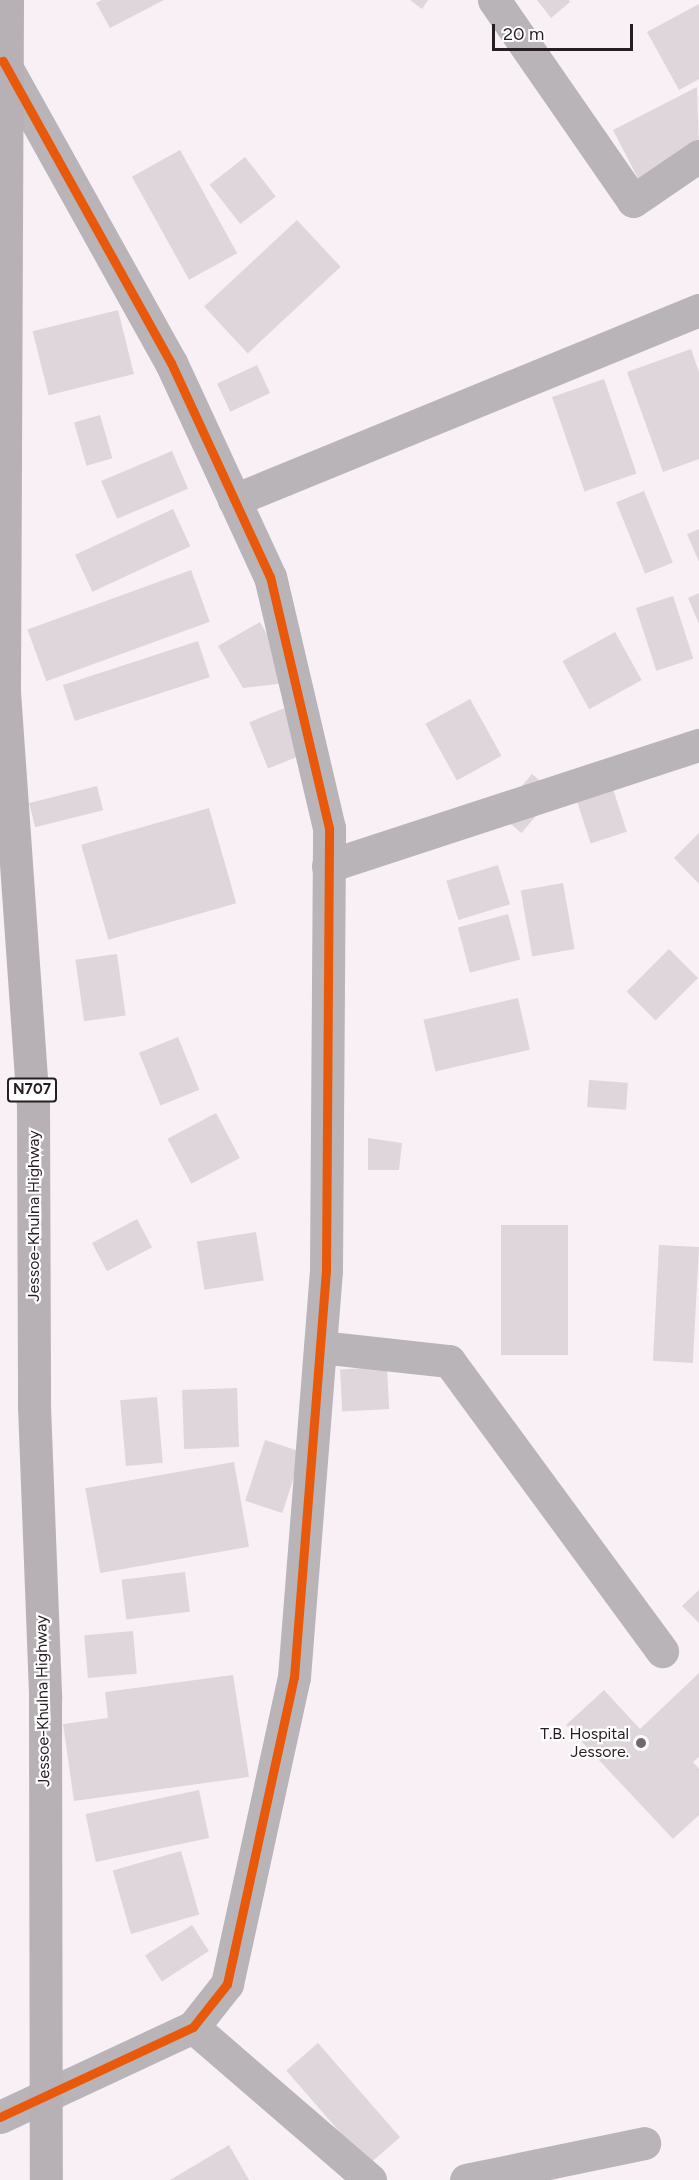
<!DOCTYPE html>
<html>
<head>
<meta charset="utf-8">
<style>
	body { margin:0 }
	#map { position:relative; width:699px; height:2180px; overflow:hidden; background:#f8f0f5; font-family:Figtree,sans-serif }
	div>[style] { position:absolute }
	.building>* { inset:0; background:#ded6db; transform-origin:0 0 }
	.minor>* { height:33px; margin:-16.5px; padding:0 16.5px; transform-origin:16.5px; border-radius:16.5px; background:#b8b4b7 }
	.highway>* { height:33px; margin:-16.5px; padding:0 16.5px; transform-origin:16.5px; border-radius:16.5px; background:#b7b0b4 }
	.cycleway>* { height:9px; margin:-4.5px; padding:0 4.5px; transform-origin:4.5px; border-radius:4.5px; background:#e8590c }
	.dots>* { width:16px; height:16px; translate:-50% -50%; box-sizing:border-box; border:3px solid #fff; border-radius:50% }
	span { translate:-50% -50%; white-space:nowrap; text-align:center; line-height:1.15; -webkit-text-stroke:4.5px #fff; paint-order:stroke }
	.shield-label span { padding:2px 4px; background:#fff; border:2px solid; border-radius:4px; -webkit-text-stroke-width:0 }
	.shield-label { font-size:15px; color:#261e23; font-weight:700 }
	.street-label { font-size:16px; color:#261e23 }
	.poi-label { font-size:16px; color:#261e23 }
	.right { translate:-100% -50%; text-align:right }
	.scale { position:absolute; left:492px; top:24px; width:141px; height:27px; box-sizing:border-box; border:3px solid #261e23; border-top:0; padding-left:8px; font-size:18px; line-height:21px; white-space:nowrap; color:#261e23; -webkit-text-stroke:4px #fff; paint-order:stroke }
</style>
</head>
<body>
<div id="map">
	<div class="building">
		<i style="clip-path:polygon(102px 0,164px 0,110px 28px,96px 3px)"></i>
		<i style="clip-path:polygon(410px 0,428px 0,422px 9px)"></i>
		<i style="clip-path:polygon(537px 0,569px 0,570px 2px,551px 18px)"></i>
		<i style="clip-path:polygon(699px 4px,699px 79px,679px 90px,647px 32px)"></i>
		<i style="clip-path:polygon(697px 87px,699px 148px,642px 186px,613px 130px)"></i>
		<i style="left:180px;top:150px;width:118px;height:55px;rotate:61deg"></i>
		<i style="left:245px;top:157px;width:50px;height:45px;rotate:52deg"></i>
		<i style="left:297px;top:220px;width:64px;height:127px;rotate:47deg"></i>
		<i style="left:118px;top:310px;width:66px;height:88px;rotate:76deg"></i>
		<i style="clip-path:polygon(691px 349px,699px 372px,699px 459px,663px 472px,627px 372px)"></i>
		<i style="left:257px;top:365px;width:31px;height:44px;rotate:65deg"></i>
		<i style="left:604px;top:379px;width:100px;height:55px;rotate:71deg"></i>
		<i style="left:100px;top:415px;width:45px;height:27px;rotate:74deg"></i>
		<i style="left:172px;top:451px;width:41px;height:77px;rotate:67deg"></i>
		<i style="left:644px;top:491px;width:77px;height:30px;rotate:68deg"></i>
		<i style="left:173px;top:509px;width:41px;height:108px;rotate:65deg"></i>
		<i style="clip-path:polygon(699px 529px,699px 562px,687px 534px)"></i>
		<i style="left:191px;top:570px;width:55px;height:174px;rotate:70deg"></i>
		<i style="clip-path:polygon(699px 593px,699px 624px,688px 598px)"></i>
		<i style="left:673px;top:596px;width:66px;height:39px;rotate:72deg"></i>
		<i style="clip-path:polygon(260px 622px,294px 682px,243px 688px,218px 646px)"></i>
		<i style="left:615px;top:632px;width:55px;height:60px;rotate:61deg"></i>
		<i style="left:198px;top:641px;width:38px;height:142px;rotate:72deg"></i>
		<i style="left:470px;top:699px;width:65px;height:51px;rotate:61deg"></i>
		<i style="left:292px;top:705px;width:50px;height:46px;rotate:68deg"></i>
		<i style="left:532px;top:774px;width:30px;height:52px;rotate:40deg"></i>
		<i style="left:97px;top:786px;width:25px;height:70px;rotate:76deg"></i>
		<i style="left:612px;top:786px;width:48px;height:38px;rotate:72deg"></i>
		<i style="left:209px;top:808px;width:99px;height:133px;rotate:74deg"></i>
		<i style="clip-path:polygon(699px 833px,699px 884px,674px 858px)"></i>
		<i style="left:498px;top:865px;width:41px;height:54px;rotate:73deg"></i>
		<i style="left:563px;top:883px;width:67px;height:43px;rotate:80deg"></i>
		<i style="left:508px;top:914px;width:47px;height:52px;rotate:75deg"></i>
		<i style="left:669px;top:949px;width:41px;height:60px;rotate:45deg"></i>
		<i style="left:117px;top:954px;width:62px;height:42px;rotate:82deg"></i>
		<i style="left:518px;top:998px;width:53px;height:97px;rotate:77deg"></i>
		<i style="left:178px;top:1037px;width:57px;height:42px;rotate:68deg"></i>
		<i style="left:589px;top:1080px;width:39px;height:27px;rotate:4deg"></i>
		<i style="left:216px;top:1113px;width:51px;height:55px;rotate:62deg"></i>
		<i style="clip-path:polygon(368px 1138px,402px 1143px,399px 1170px,368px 1170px)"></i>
		<i style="left:137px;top:1219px;width:32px;height:51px;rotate:62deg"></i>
		<i style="left:501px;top:1225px;width:67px;height:130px"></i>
		<i style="left:256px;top:1232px;width:49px;height:60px;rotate:81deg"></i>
		<i style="left:659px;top:1245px;width:40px;height:116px;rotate:3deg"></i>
		<i style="left:387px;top:1367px;width:42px;height:47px;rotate:87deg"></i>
		<i style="left:237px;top:1388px;width:59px;height:55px;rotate:88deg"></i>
		<i style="left:157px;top:1397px;width:66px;height:37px;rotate:85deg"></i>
		<i style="left:265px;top:1440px;width:39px;height:64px;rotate:18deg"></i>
		<i style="left:234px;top:1462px;width:86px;height:151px;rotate:80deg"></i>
		<i style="left:185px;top:1572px;width:40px;height:64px;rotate:83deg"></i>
		<i style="clip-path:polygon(699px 1590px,699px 1623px,682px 1606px)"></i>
		<i style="left:133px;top:1631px;width:43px;height:49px;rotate:85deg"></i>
		<i style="clip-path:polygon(699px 1673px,699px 1757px,693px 1762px,699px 1769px,699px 1815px,673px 1839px,566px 1725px,604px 1690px,640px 1729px)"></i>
		<i style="clip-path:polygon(233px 1675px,249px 1777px,74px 1801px,63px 1724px,108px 1718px,105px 1692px)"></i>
		<i style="left:199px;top:1790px;width:49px;height:116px;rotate:78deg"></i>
		<i style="left:181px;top:1851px;width:66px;height:71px;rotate:74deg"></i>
		<i style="left:192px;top:1925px;width:31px;height:56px;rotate:57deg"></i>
		<i style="left:318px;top:2043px;width:125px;height:42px;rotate:49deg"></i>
		<i style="clip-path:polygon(229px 2145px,249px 2180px,170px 2180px)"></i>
	</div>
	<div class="minor">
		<i style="left:494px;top:0;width:244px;rotate:55.3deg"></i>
		<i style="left:633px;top:201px;width:80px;rotate:-34.3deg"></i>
		<i style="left:234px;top:500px;width:502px;rotate:-22.23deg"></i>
		<i style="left:328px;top:866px;width:390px;rotate:-18.1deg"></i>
		<i style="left:320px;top:1347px;width:130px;rotate:6.2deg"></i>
		<i style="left:449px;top:1361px;width:360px;rotate:53.7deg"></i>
		<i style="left:193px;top:2027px;width:234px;rotate:40.8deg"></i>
		<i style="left:0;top:2117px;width:213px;rotate:-25deg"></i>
		<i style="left:193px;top:2027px;width:55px;rotate:-51.7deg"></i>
		<i style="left:227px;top:1984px;width:314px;rotate:-77.7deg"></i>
		<i style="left:294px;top:1677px;width:408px;rotate:-85.5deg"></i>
		<i style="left:326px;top:1270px;width:442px;rotate:-89.6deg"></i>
		<i style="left:329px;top:828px;width:258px;rotate:-103.2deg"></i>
		<i style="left:270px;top:577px;width:236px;rotate:-114.8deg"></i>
		<i style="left:171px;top:363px;width:346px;rotate:-119.1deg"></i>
		<i style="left:466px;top:2180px;width:182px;rotate:-11.7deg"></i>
	</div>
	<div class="highway">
		<i style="left:7px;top:0;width:692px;rotate:90.25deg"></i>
		<i style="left:4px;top:692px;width:411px;rotate:86deg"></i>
		<i style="left:33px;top:1102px;width:304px;rotate:89.8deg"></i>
		<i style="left:34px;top:1406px;width:293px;rotate:87.8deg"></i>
		<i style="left:45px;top:1699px;width:481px;rotate:89.9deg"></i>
	</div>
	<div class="cycleway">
		<i style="left:0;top:2117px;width:213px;rotate:-25deg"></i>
		<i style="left:193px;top:2027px;width:55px;rotate:-51.7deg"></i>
		<i style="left:227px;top:1984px;width:314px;rotate:-77.7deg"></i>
		<i style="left:294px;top:1677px;width:408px;rotate:-85.5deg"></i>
		<i style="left:326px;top:1270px;width:442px;rotate:-89.6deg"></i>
		<i style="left:329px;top:828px;width:258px;rotate:-103.2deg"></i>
		<i style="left:270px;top:577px;width:236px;rotate:-114.8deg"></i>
		<i style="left:171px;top:363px;width:346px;rotate:-119.1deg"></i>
	</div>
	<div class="dots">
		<i style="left:641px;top:1743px;background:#70686c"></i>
	</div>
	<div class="shield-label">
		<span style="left:32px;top:1090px">N707</span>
	</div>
	<div class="street-label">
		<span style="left:34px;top:1216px;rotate:-90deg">Jessoe-Khulna Highway</span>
		<span style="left:43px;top:1701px;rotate:-91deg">Jessoe-Khulna Highway</span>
	</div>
	<div class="poi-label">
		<span class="right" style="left:629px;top:1743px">T.B. Hospital<br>Jessore.</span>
	</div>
	<div class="scale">20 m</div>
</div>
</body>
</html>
